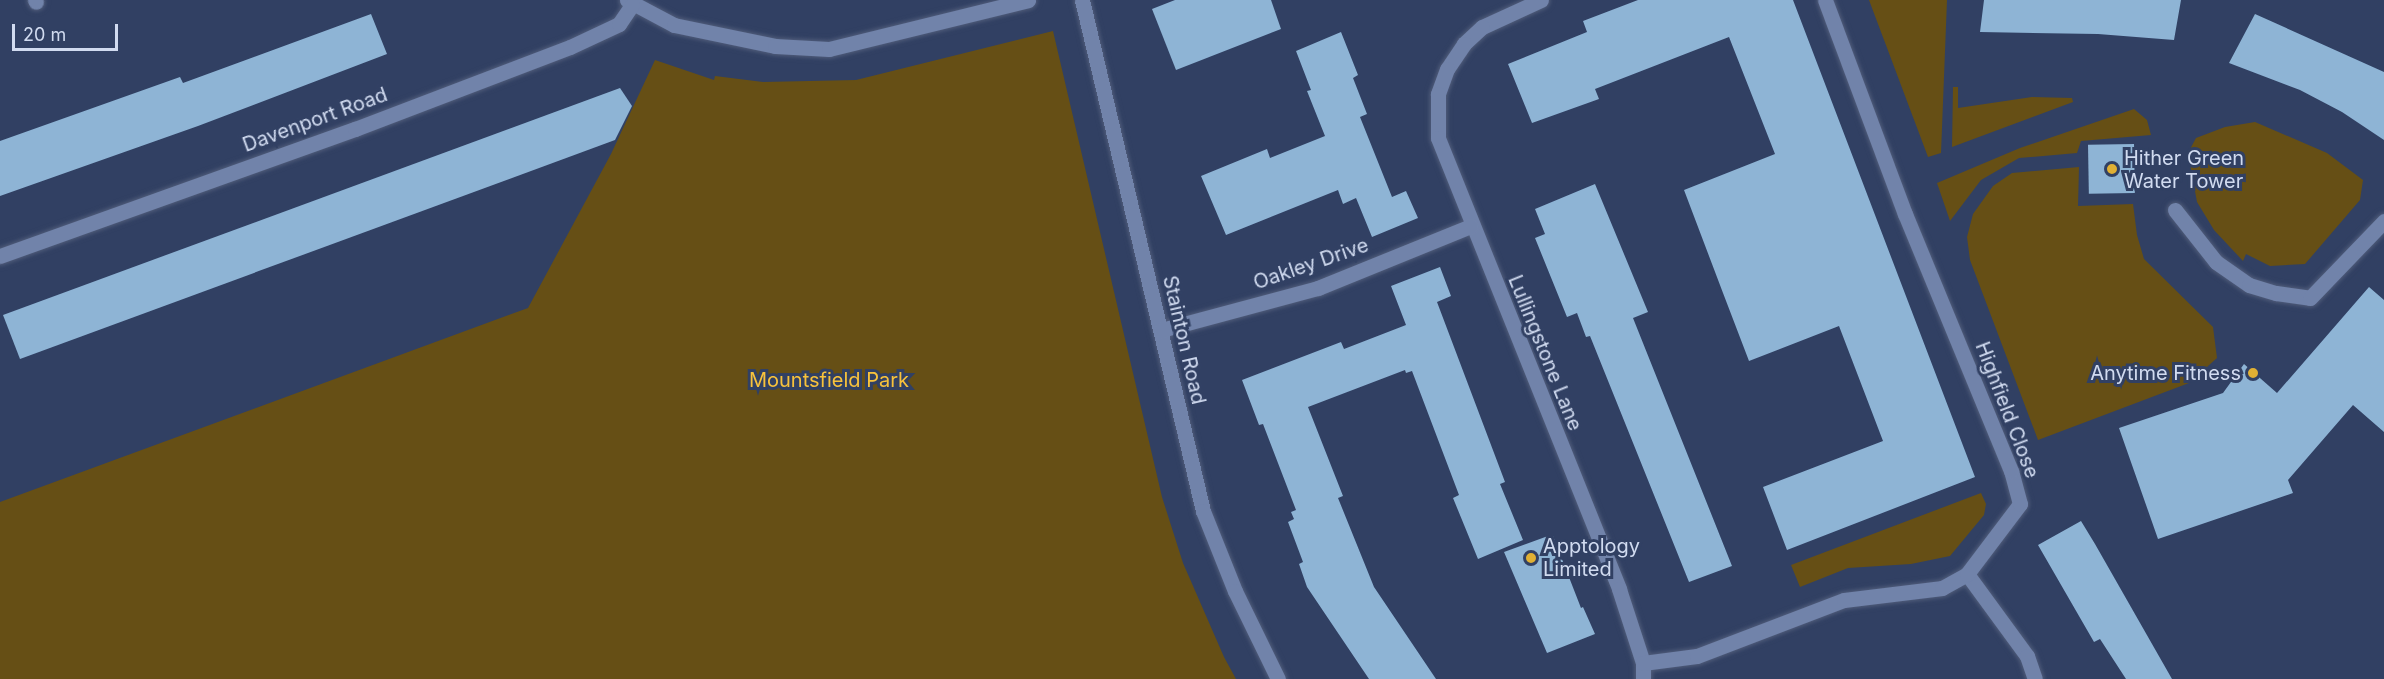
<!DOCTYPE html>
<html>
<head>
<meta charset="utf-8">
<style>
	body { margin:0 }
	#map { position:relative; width:2384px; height:679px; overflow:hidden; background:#314063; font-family:Inter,sans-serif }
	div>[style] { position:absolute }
	.green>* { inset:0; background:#664f15 }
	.building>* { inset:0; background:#8eb4d5; transform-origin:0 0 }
	.roads { filter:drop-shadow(0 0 2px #505c7a) drop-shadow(0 0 2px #505c7a) }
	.minor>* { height:15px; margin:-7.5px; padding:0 7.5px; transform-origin:7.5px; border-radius:7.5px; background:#7183aa }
	.dots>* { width:16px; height:16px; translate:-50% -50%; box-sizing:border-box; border:3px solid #314063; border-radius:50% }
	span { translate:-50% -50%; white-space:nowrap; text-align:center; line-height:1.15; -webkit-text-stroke:6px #314063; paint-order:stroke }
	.street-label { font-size:20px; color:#d1dbf0 }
	.poi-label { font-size:20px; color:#d1dbf0 }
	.left { translate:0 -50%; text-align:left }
	.right { translate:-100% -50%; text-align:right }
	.park-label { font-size:20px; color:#f8c23b }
	.scale { position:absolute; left:12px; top:24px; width:106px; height:27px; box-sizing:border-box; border:3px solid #d1dbf0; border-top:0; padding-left:8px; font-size:18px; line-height:21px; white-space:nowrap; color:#d1dbf0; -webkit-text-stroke:4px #314063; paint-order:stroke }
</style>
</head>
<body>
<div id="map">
	<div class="green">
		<i style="clip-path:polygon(1869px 0,1947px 0,1941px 153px,1928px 157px)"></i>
		<i style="clip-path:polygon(1053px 31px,1162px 497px,1183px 563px,1224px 657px,1236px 679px,0 679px,0 502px,528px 308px,611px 154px,655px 60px,714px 80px,715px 76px,763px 82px,856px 80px)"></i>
		<i style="clip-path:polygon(1953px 87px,1958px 87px,1958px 108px,2032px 97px,2072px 98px,2073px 102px,1952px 147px)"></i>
		<i style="clip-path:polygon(2134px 109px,2147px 120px,2151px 135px,2081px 141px,2077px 153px,2019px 158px,1981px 180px,1950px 221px,1937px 183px,2020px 148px)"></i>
		<i style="clip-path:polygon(2255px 122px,2327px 153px,2363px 180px,2360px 200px,2305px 264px,2270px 266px,2246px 254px,2243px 261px,2214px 230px,2197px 202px,2188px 153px,2196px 138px,2225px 127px)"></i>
		<i style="clip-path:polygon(2079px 167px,2078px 206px,2133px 204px,2137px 235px,2144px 259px,2213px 327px,2217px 358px,2189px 383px,2038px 440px,1970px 260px,1967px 237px,1973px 214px,1993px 186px,2012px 173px)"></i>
		<i style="clip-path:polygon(1981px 493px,1986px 504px,1984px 515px,1950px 556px,1911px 564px,1848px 568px,1800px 587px,1791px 565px)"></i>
	</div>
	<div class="building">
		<i style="clip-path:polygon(1175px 0,1271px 0,1281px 29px,1176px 70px,1152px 9px)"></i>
		<i style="clip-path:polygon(1638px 0,1793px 0,1975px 477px,1787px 550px,1763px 487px,1883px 441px,1839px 326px,1749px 361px,1723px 293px,1684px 190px,1775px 154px,1729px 37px,1595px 89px,1599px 99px,1532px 123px,1508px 64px,1587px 32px,1583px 21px)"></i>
		<i style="clip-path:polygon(1984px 0,2181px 0,2174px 40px,2098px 34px,1980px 32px)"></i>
		<i style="clip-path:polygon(371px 14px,387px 54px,198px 126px,0 196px,0 141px,180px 77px,183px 83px)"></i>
		<i style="clip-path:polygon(2255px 14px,2384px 72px,2384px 140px,2342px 112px,2300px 90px,2229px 63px)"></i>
		<i style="clip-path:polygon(1341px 32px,1358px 75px,1353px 78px,1367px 114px,1360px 117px,1392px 197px,1406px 191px,1418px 218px,1372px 237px,1356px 198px,1343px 204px,1338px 190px,1226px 235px,1201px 176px,1267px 149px,1270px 158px,1325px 136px,1307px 91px,1311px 90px,1296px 51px)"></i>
		<i style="clip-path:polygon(620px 88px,632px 106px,615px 140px,20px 359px,3px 315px)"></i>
		<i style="left:2134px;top:144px;width:49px;height:46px;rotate:89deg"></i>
		<i style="clip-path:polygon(1595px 184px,1648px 312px,1633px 318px,1732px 566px,1689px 582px,1590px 336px,1586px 337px,1577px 313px,1567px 317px,1535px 238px,1545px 234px,1535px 209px)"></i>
		<i style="clip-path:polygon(1440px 267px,1451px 296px,1437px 302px,1505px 482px,1500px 484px,1523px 540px,1478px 559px,1453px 498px,1459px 495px,1412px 371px,1406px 373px,1405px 370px,1308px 407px,1343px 496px,1338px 498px,1374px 587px,1436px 679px,1369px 679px,1307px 587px,1299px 564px,1303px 562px,1288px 522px,1294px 519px,1291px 512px,1296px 510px,1263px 424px,1259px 425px,1242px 380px,1341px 342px,1344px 349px,1406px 325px,1391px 286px)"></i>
		<i style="clip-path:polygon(2369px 287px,2384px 300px,2384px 432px,2353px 405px,2288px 480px,2293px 493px,2158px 539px,2119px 428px,2223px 393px,2244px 364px,2277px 393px)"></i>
		<i style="clip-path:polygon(2081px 521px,2095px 544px,2172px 679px,2126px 679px,2100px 639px,2094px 642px,2038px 545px)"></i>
		<i style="clip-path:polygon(1548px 536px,1553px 536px,1581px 608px,1583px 607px,1595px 634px,1547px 653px,1504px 552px)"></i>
	</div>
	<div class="roads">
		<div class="minor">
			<i style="left:35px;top:0;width:2px;rotate:63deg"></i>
			<i style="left:627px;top:0;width:53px;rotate:28deg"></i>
			<i style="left:674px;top:25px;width:103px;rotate:11.7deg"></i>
			<i style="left:775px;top:46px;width:54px;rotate:3.2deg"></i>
			<i style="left:829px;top:49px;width:205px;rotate:-13.8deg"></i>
			<i style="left:1082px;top:0;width:525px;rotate:76.68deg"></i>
			<i style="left:1203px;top:511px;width:86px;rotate:68.2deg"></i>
			<i style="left:1235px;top:591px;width:98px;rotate:64deg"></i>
			<i style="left:1541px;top:0;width:65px;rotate:155.4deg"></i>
			<i style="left:1482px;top:27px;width:25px;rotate:137deg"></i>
			<i style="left:1464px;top:44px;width:30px;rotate:124deg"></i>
			<i style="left:1447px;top:69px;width:27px;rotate:110deg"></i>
			<i style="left:1438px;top:94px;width:44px;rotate:90deg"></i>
			<i style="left:1438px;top:138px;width:486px;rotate:68.1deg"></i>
			<i style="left:1619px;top:589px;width:78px;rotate:72deg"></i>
			<i style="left:1643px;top:663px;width:16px;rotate:90deg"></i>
			<i style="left:2175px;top:210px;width:66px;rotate:51.7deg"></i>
			<i style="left:2216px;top:262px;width:40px;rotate:34.9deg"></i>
			<i style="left:2249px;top:285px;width:28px;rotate:17deg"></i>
			<i style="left:2276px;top:293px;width:34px;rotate:8deg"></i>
			<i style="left:2310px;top:298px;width:107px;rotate:-46.1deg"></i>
			<i style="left:0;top:256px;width:377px;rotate:-19.7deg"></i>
			<i style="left:355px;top:129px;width:230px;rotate:-20.9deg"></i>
			<i style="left:570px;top:47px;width:54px;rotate:-25.1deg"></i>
			<i style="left:619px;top:24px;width:23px;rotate:-56deg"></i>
			<i style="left:1161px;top:330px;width:163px;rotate:-15deg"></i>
			<i style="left:1318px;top:288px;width:165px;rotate:-22.1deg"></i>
			<i style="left:1967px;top:574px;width:102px;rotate:53.8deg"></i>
			<i style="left:2027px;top:656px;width:24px;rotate:71deg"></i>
			<i style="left:1643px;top:663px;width:54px;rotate:-7.4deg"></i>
			<i style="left:1697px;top:656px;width:157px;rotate:-20.9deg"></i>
			<i style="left:1844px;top:600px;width:99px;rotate:-7deg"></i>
			<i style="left:1942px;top:588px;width:29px;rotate:-29deg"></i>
			<i style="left:1967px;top:574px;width:88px;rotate:-52.9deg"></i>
			<i style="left:2020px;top:504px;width:34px;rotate:-105deg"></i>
			<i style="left:2011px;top:471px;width:278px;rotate:-112.4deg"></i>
			<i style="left:1905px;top:214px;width:228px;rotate:-110.5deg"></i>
		</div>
	</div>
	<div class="dots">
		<i style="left:2112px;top:169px;background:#e0b034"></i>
		<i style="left:2253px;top:373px;background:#e0b034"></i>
		<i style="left:1531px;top:558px;background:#e0b034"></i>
	</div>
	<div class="street-label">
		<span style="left:315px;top:120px;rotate:-20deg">Davenport Road</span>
		<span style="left:1311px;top:264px;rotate:-19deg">Oakley Drive</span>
		<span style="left:1184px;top:340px;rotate:77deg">Stainton Road</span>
		<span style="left:1545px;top:353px;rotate:68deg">Lullingstone Lane</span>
		<span style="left:2007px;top:410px;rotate:69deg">Highfield Close</span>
	</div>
	<div class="poi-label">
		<span class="left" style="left:2124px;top:170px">Hither Green<br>Water Tower</span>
		<span class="right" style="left:2241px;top:373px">Anytime Fitness</span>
		<span class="left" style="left:1543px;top:558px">Apptology<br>Limited</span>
	</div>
	<div class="park-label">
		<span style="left:829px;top:380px">Mountsfield Park</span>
	</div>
	<div class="scale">20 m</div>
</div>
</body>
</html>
